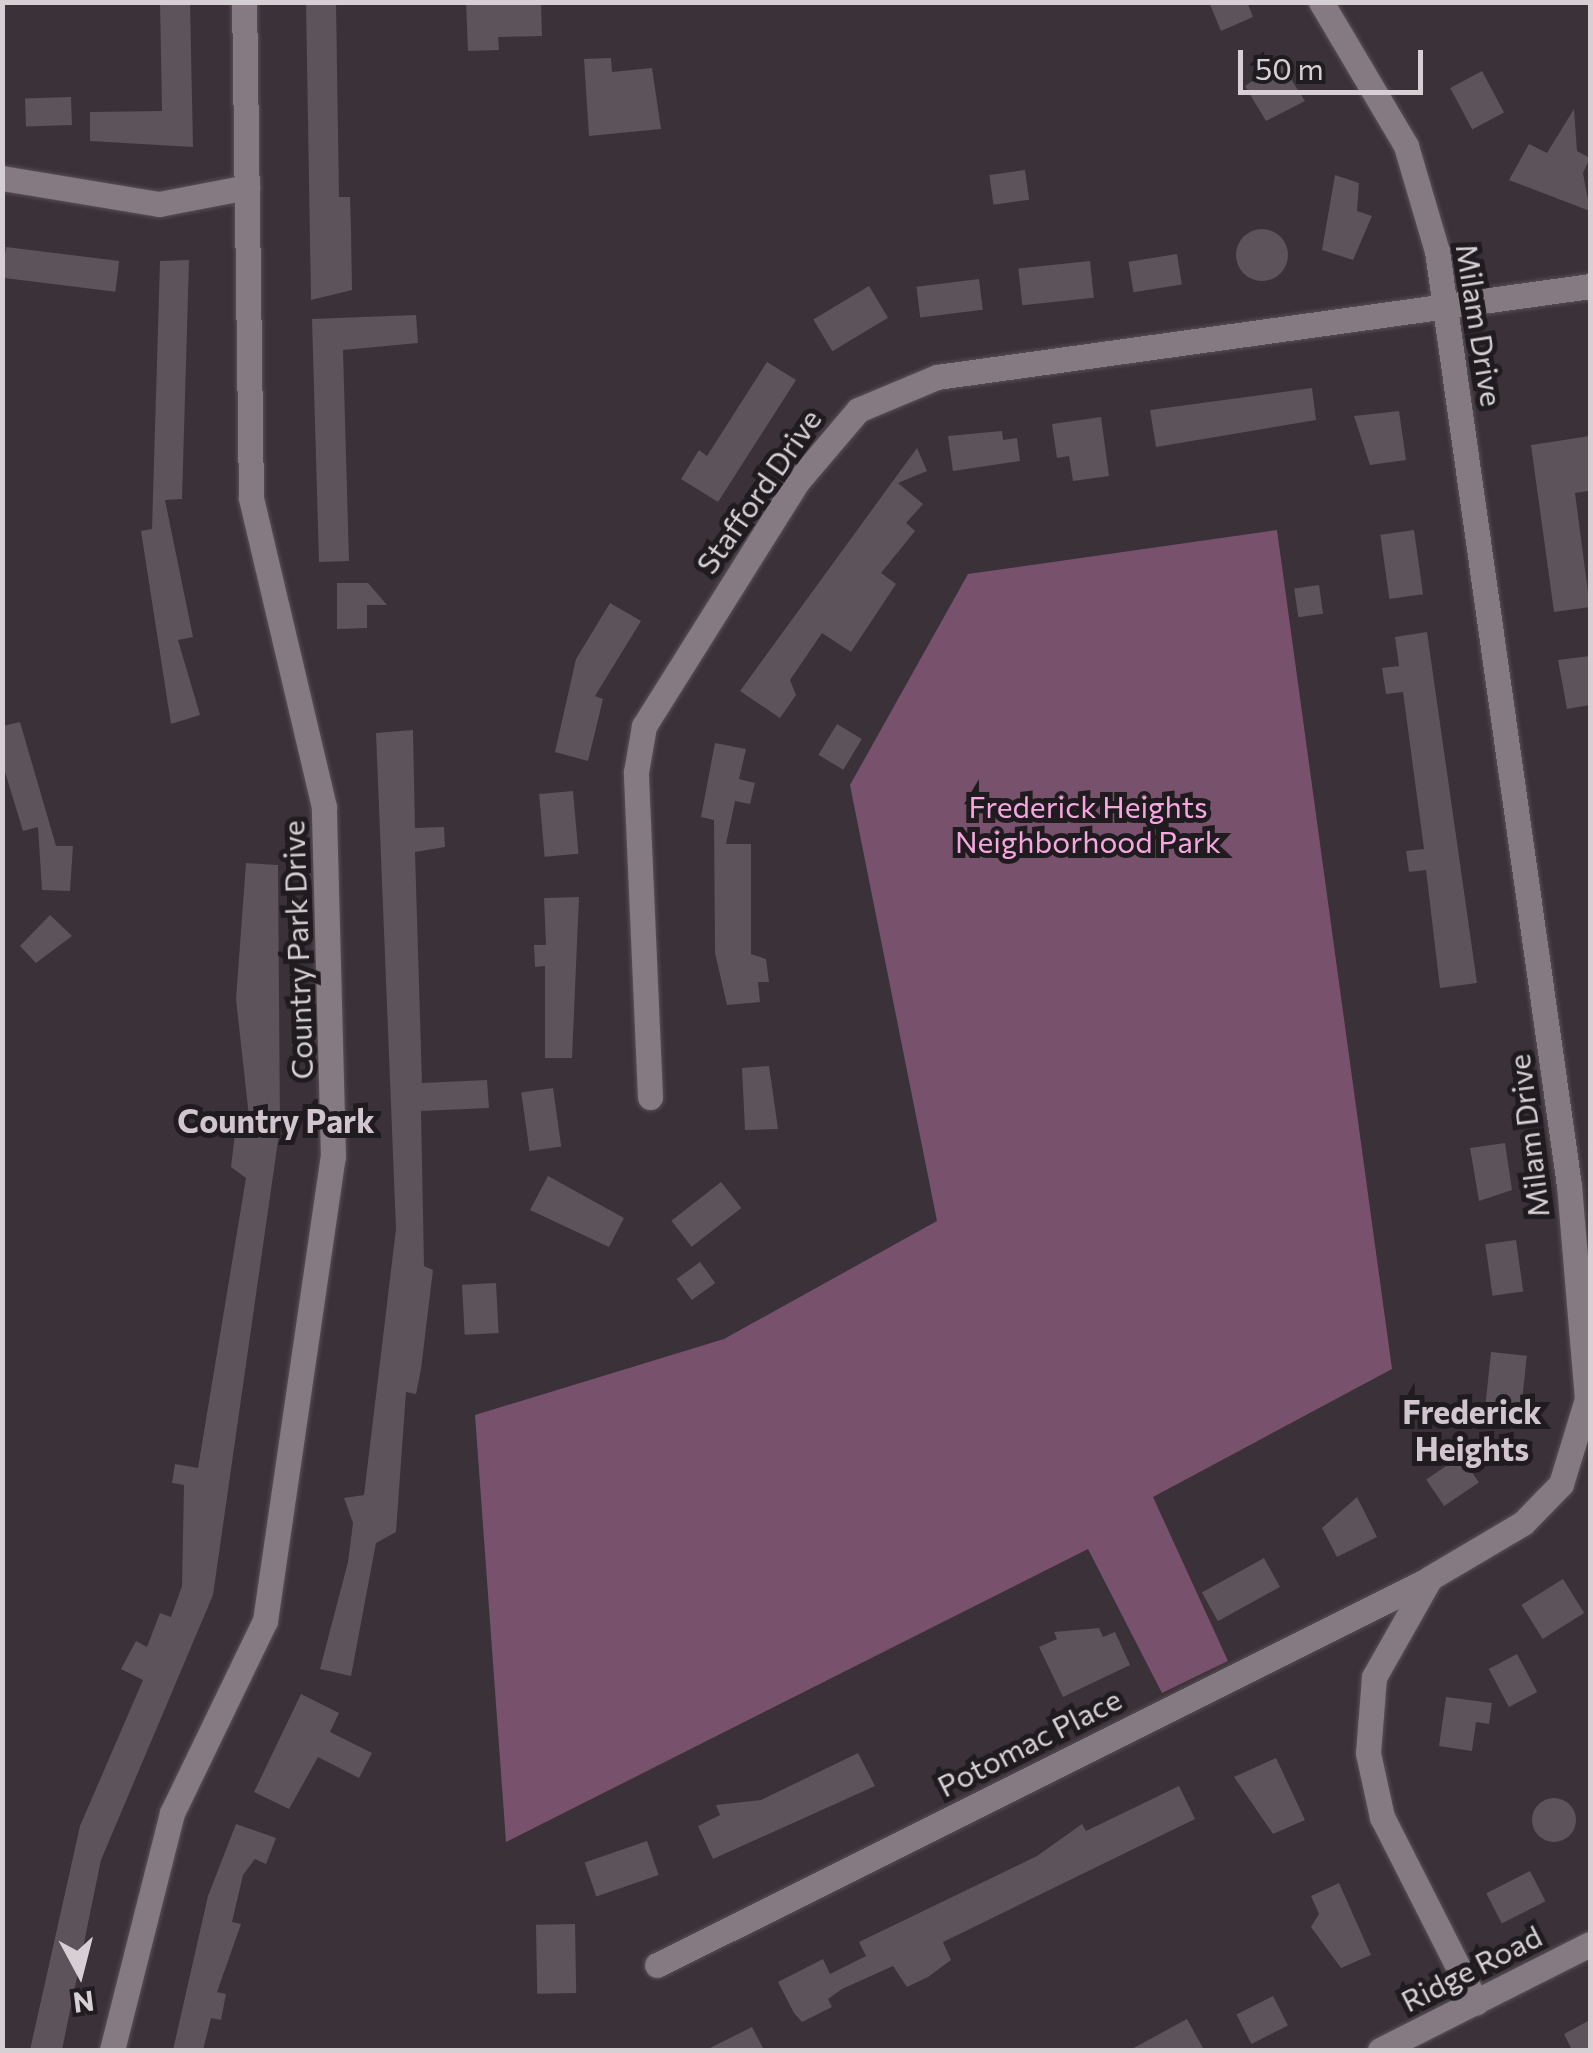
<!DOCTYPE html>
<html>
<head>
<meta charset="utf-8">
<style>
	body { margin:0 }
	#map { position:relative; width:1593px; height:2053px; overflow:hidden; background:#3b3138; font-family:Commissioner,sans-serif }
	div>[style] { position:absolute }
	.green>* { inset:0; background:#78516d }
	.building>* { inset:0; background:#5d535a; transform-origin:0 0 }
	.round { border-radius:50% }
	.roads { filter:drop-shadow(0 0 2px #585055) drop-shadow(0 0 2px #585055) }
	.minor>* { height:25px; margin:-12.5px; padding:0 12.5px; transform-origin:12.5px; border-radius:12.5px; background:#857a82 }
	span { translate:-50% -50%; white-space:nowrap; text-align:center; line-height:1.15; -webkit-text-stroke:10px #1f1b1e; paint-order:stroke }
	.street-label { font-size:30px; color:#d6d0d4 }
	.park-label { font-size:30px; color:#f6a7e0 }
	.neighbourhood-label { font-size:32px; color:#d2c6ce; font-weight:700 }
	.frame { position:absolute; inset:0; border:5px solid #d6d0d4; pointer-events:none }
	.north { position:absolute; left:30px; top:1923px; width:100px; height:100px; -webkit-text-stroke:8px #1f1b1e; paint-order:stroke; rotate:173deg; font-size:28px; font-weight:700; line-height:40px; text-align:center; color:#d6d0d4 }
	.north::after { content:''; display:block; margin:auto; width:35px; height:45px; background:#d6d0d4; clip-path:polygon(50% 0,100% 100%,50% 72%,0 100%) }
	.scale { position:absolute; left:1238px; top:50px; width:185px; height:45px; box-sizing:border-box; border:5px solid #d6d0d4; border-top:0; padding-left:12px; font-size:30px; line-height:35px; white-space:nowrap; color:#d6d0d4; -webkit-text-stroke:8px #1f1b1e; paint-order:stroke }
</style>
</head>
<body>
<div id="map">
	<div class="green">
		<i style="clip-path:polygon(1277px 530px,1392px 1369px,1153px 1497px,1228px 1661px,1162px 1693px,1088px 1549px,506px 1842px,475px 1415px,724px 1339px,937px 1221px,850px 785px,968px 574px)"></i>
	</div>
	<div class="building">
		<i style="clip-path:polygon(160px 2px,190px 2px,193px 147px,90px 141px,90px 112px,162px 111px)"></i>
		<i style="clip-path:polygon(306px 2px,336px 2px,339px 197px,350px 197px,351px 229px,352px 290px,311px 300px)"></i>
		<i style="clip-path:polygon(466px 2px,541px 2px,542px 36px,498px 37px,499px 50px,468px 51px)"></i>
		<i style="clip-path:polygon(1209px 2px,1247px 2px,1253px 17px,1221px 31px)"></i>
		<i style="clip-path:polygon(611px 58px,612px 72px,652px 68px,661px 129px,589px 136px,584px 59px)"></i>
		<i style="clip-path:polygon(1280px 62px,1305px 101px,1266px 121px,1245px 86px)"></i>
		<i style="left:1482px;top:71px;width:47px;height:36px;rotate:62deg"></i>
		<i style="left:71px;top:97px;width:28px;height:46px;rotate:88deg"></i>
		<i style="clip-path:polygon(1574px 109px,1577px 151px,1590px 158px,1583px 173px,1590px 211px,1509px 180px,1529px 144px,1547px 153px)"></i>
		<i style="left:1025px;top:170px;width:30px;height:36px;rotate:82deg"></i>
		<i style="clip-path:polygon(1335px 175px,1359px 183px,1357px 211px,1372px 216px,1353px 260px,1322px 250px)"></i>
		<i class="round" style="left:1236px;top:229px;width:52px;height:52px"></i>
		<i style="left:6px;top:247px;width:114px;height:31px;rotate:7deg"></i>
		<i style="left:1177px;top:254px;width:31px;height:49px;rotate:81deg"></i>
		<i style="clip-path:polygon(189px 260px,182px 499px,165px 500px,193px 637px,178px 640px,200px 715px,171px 724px,141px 531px,152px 529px,160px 261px)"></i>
		<i style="left:1090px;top:261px;width:37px;height:72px;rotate:84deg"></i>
		<i style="left:979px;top:279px;width:31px;height:63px;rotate:83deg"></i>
		<i style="left:869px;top:286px;width:37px;height:65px;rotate:59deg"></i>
		<i style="clip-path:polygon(416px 315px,418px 343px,343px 350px,349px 561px,319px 562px,312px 319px)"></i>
		<i style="clip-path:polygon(767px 362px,796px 380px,718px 502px,681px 479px,699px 450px,707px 456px)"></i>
		<i style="clip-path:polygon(1312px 388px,1316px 420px,1156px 447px,1150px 410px)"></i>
		<i style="clip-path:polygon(1399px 411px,1406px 460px,1370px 465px,1354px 416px)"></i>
		<i style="clip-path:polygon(1101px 417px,1109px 476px,1073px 481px,1069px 456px,1057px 458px,1052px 424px)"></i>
		<i style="clip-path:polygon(1002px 431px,1003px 440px,1017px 438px,1020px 461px,953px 471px,948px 436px)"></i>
		<i style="clip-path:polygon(1590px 436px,1588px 491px,1575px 493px,1590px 607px,1554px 612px,1531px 445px)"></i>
		<i style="clip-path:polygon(917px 448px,927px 471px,898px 483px,923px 504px,906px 523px,915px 531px,881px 573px,896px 584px,851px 652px,822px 633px,790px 680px,796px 695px,780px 718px,740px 691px)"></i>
		<i style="left:1414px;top:530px;width:65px;height:34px;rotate:82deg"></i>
		<i style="clip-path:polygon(337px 583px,368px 583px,387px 605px,367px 605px,367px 628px,337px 629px)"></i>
		<i style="left:1319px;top:585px;width:29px;height:25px;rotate:82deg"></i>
		<i style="clip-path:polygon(610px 603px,641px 621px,595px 696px,603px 699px,588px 761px,555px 752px,576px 659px)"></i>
		<i style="clip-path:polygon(1427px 632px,1477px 983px,1440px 988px,1426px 870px,1409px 872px,1406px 851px,1424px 849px,1403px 692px,1386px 694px,1382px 668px,1399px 666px,1395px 637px)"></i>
		<i style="clip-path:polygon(1590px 656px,1590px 705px,1567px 709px,1558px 660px)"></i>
		<i style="clip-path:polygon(20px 722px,56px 846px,73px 846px,70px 891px,42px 890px,38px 827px,23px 831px,2px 762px,2px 726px)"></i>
		<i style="left:837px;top:724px;width:29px;height:36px;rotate:31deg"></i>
		<i style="clip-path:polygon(413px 730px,415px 828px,444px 827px,445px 847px,415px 852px,422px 1083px,487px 1080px,489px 1108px,421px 1111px,424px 1266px,433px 1270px,421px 1369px,416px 1394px,406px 1392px,396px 1532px,376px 1543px,351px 1676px,320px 1669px,348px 1562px,353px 1523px,344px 1498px,364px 1495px,396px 1229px,376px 733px)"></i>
		<i style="clip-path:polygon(715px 743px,746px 749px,739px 779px,755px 783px,750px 804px,735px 801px,726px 844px,751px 844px,751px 954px,766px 959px,769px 982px,758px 982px,760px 1002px,727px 1005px,715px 953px,714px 820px,701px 817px)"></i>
		<i style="left:573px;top:791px;width:63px;height:34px;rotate:85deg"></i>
		<i style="clip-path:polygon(246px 863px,278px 865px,280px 1127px,213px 1595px,101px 1860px,62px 2050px,30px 2050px,80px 1826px,143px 1680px,121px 1669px,136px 1641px,147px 1647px,160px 1613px,171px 1617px,182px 1586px,184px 1485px,172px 1483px,175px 1464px,198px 1468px,246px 1178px,231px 1167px,235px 1134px,251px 1135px,236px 999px)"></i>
		<i style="clip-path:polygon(579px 897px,572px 1058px,545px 1058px,545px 966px,535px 967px,534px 945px,546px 945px,544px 898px)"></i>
		<i style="clip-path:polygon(50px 915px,72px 936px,36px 963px,20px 946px)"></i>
		<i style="clip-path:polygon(769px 1066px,778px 1129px,745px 1130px,742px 1068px)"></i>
		<i style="left:553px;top:1088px;width:59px;height:32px;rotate:82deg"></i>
		<i style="clip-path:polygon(1505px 1143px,1512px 1190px,1479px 1201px,1470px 1148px)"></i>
		<i style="clip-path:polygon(548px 1176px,624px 1218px,609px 1247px,530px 1210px)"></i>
		<i style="left:721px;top:1182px;width:33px;height:63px;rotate:52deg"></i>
		<i style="left:1516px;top:1240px;width:52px;height:31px;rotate:82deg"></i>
		<i style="left:700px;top:1262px;width:26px;height:29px;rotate:54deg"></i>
		<i style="left:496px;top:1283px;width:50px;height:34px;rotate:87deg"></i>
		<i style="left:1491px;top:1352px;width:36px;height:66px;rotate:6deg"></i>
		<i style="left:1461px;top:1456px;width:32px;height:42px;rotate:56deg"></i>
		<i style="clip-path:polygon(1357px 1497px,1377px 1537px,1337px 1557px,1322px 1528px)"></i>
		<i style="left:1264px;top:1558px;width:33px;height:71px;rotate:61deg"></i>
		<i style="left:1563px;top:1579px;width:40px;height:49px;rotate:58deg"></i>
		<i style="clip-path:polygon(1099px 1628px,1103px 1637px,1115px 1632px,1130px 1665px,1063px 1697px,1039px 1647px,1057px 1639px,1054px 1632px)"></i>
		<i style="left:1517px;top:1654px;width:43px;height:32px;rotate:62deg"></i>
		<i style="clip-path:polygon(301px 1694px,339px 1713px,330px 1732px,372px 1753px,359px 1778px,318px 1757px,289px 1809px,254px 1792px)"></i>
		<i style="clip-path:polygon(1446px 1697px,1492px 1703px,1489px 1724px,1476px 1722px,1472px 1751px,1439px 1746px)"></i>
		<i style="clip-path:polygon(858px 1753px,875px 1786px,713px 1859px,698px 1826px,720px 1815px,716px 1805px,761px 1800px)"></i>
		<i style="clip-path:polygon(1276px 1758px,1305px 1820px,1273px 1834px,1234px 1777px)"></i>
		<i style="clip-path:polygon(1179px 1786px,1195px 1819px,943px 1942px,951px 1960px,928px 1977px,907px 1987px,893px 1966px,842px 1989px,828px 1999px,832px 2007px,802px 2022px,794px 2013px,778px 1982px,823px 1959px,830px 1974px,866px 1956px,859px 1942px,1037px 1856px,1082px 1824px,1086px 1831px)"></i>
		<i class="round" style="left:1532px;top:1798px;width:44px;height:44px"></i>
		<i style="clip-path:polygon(236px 1824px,276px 1838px,266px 1864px,255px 1859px,243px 1875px,232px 1922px,241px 1924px,217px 1992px,226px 1994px,221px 2020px,211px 2018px,203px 2050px,173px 2050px,208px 1896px)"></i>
		<i style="left:647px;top:1841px;width:36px;height:66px;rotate:71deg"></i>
		<i style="left:1530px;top:1871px;width:34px;height:49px;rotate:63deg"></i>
		<i style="clip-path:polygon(1339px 1883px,1371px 1955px,1341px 1968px,1311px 1927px,1319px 1914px,1311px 1896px)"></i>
		<i style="left:575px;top:1924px;width:69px;height:39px;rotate:89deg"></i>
		<i style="left:1273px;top:1996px;width:33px;height:41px;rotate:63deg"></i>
		<i style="clip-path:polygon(1187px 2019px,1204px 2050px,1130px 2050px)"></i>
		<i style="clip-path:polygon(1590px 2020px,1590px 2050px,1572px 2050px,1564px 2034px)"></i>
		<i style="clip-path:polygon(752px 2027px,764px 2050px,706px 2050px)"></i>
	</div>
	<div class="roads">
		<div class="minor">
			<i style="left:1321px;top:2px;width:167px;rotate:59.4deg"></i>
			<i style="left:1406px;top:146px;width:109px;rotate:73.6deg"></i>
			<i style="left:1437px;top:251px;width:943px;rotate:81.96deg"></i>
			<i style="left:1569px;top:1185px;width:215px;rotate:85.2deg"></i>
			<i style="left:1587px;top:1399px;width:89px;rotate:107deg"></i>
			<i style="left:1561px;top:1484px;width:54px;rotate:134.3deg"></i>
			<i style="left:1523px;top:1523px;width:108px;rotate:149.4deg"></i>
			<i style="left:1430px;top:1578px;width:114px;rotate:119.5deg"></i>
			<i style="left:1374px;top:1677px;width:76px;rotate:94.5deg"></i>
			<i style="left:1368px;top:1753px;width:66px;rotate:77.7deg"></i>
			<i style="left:1382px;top:1817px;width:208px;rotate:63.1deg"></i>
			<i style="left:2px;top:178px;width:159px;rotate:9.4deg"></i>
			<i style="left:159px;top:204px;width:90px;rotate:-10.9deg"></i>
			<i style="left:650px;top:1097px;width:325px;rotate:-92.5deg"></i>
			<i style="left:636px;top:772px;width:47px;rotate:-80.1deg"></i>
			<i style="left:644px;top:726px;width:288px;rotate:-57.9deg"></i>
			<i style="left:797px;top:482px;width:94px;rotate:-49.7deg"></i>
			<i style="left:858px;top:410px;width:86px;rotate:-22.7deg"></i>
			<i style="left:937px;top:377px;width:659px;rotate:-7.93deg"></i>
			<i style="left:657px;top:1965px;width:860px;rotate:-26.54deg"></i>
			<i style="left:112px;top:2050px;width:244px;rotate:-75.8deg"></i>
			<i style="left:172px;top:1813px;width:213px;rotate:-64.2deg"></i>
			<i style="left:265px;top:1621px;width:469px;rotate:-81.7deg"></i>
			<i style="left:333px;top:1157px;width:350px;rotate:-91.5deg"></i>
			<i style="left:324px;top:807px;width:318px;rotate:-103.3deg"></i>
			<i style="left:251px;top:497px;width:495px;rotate:-90.8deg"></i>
			<i style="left:1380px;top:2050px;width:235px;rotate:-26.8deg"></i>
		</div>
	</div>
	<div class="street-label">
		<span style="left:1480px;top:325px;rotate:81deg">Milam Drive</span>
		<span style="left:758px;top:491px;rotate:-55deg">Stafford Drive</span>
		<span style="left:297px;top:950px;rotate:-92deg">Country Park Drive</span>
		<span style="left:1528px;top:1136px;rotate:-97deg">Milam Drive</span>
		<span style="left:1029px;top:1742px;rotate:-27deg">Potomac Place</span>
		<span style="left:1471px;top:1968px;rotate:-27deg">Ridge Road</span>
	</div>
	<div class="park-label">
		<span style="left:1088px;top:823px">Frederick Heights<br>Neighborhood Park</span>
	</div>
	<div class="neighbourhood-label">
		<span style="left:276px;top:1120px">Country Park</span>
		<span style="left:1472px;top:1430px">Frederick<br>Heights</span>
	</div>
	<div class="frame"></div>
	<div class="north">N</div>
	<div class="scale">50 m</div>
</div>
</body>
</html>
